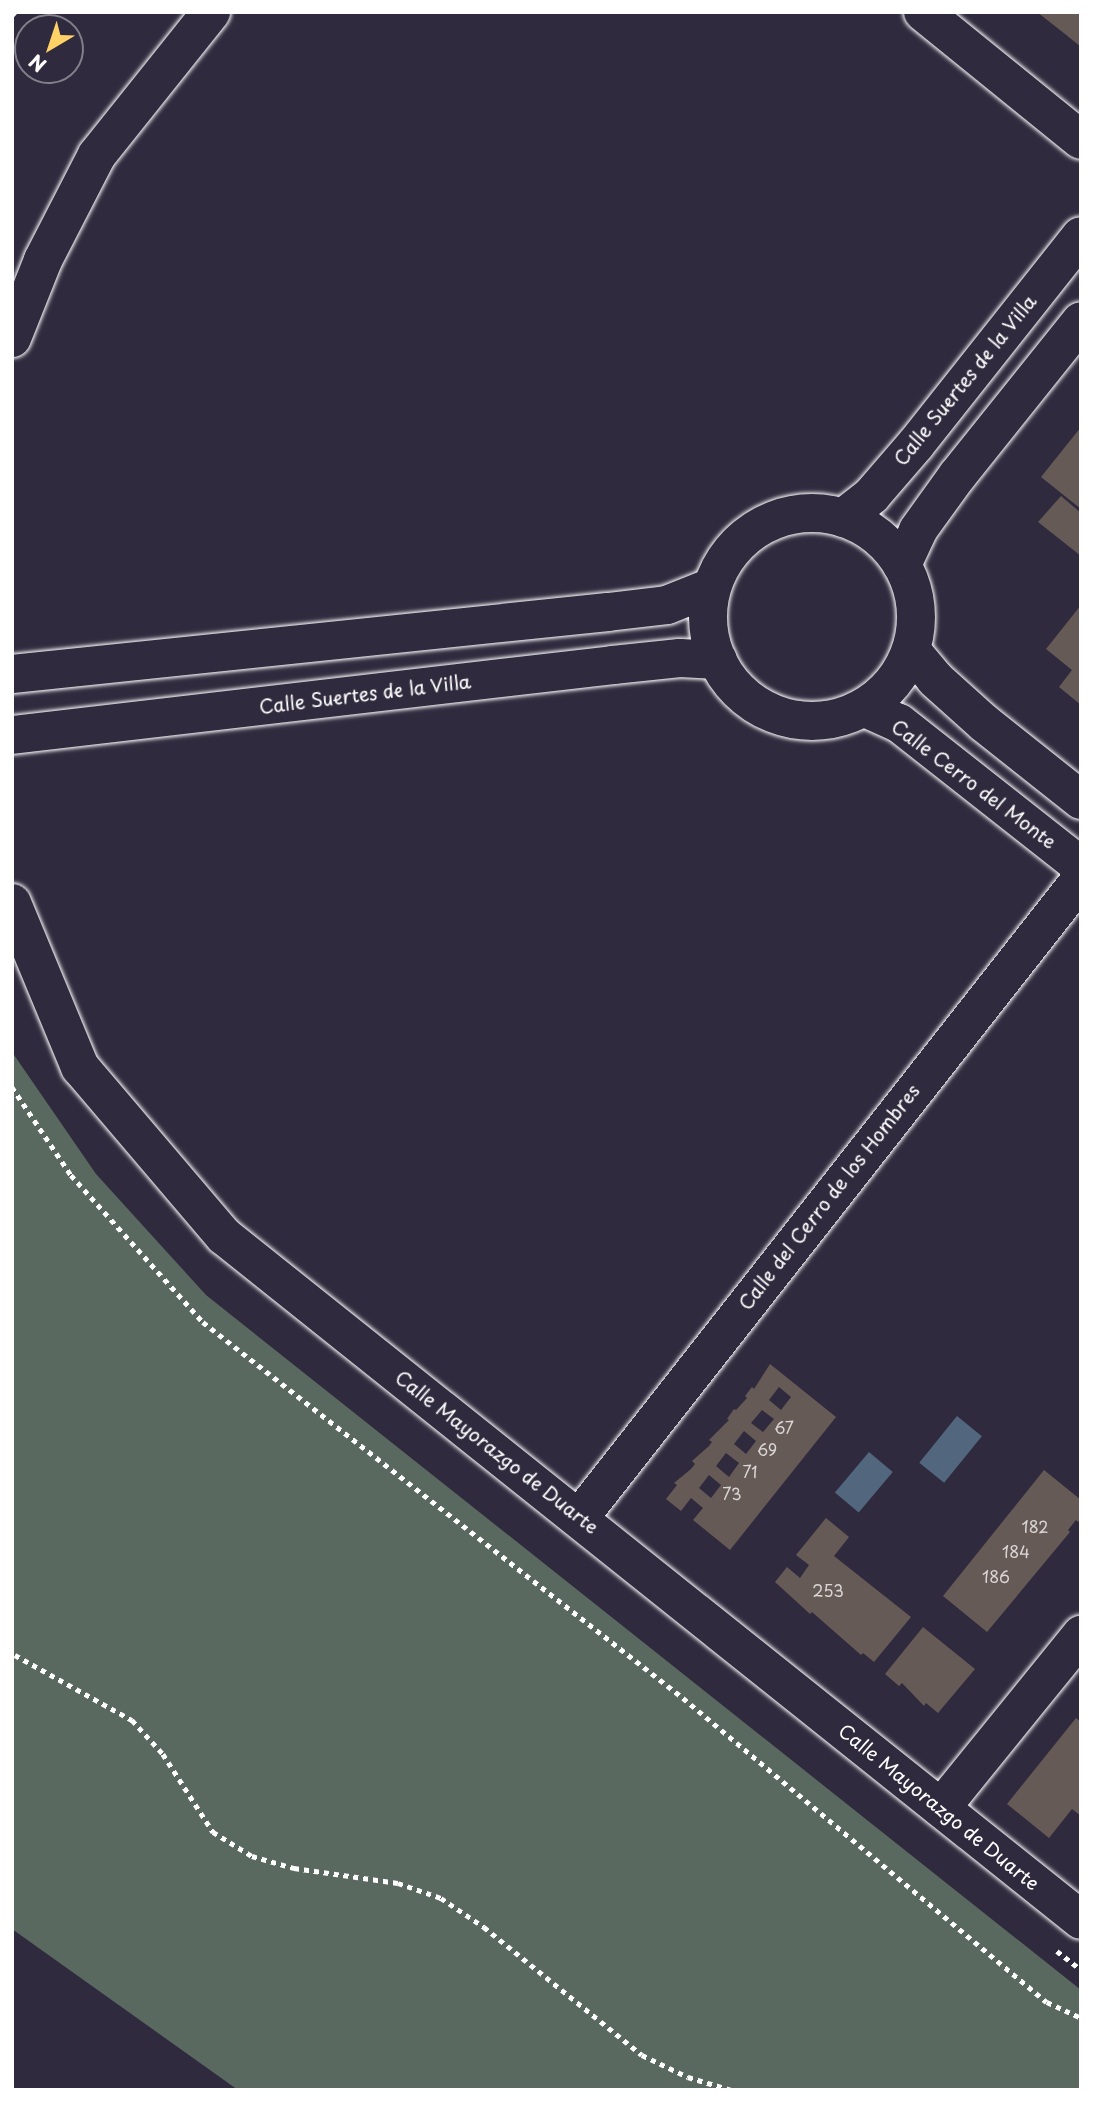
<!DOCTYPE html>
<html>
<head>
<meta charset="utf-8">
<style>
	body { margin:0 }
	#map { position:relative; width:1093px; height:2102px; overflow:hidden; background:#2f2a3d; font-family:"Playpen Sans",sans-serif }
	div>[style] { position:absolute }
	.green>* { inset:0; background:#5a6960 }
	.water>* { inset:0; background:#52677d; transform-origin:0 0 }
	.building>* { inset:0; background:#665a56 }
	.path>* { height:4.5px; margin-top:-2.25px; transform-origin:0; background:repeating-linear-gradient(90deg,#fff 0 5px,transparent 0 10px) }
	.roads { filter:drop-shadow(0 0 2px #fff) drop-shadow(0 0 2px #fff) }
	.street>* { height:38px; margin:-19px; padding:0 19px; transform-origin:19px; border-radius:19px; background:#2f2a3d }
	.secondary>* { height:38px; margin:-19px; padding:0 19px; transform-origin:19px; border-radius:19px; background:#2f2a3d }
	.secondary>.ring { margin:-19px; padding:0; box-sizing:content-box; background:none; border:38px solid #2f2a3d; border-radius:50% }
	span { translate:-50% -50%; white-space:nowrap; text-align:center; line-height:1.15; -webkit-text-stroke:5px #2f2a3d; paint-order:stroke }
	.number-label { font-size:16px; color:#d9d6d5 }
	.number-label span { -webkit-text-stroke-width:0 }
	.street-label { font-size:19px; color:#fff }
	.frame { position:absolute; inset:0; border:14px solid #fff; pointer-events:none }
	.north { position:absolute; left:14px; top:14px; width:70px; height:70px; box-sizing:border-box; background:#2f2a3d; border:2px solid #827f8b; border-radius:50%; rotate:219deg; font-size:19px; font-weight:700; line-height:28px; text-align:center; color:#fff }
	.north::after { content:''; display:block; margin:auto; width:24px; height:32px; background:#ffd166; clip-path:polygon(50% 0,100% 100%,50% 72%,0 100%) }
</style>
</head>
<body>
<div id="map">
	<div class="green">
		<i style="clip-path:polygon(12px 1052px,96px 1174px,206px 1295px,1081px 1990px,1081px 2090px,238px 2090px,12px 1929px)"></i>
	</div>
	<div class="water">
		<i style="left:957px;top:1416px;width:32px;height:60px;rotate:39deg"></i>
		<i style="left:869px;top:1452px;width:31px;height:53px;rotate:40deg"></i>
	</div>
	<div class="building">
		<i style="clip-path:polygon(1037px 12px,1081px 12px,1081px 47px,1065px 34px)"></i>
		<i style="clip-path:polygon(1081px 427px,1081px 509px,1041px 477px)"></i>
		<i style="clip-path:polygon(1061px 496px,1081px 513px,1081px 556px,1038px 522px)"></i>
		<i style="clip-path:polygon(1081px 605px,1081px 705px,1059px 687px,1072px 670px,1046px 649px)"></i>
		<i style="clip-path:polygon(evenodd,770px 1364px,836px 1417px,730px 1550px,693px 1520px,703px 1508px,691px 1498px,681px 1511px,666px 1499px,677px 1485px,674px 1483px,691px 1469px,695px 1464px,692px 1461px,709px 1446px,712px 1442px,709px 1440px,729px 1420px,727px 1419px,734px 1409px,736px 1410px,747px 1398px,745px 1396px,752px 1387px,754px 1389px,770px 1364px,779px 1387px,791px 1397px,781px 1410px,769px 1400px,779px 1387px,770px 1364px,762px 1410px,774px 1419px,763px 1432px,751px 1423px,762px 1410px,770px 1364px,744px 1431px,756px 1441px,746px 1454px,734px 1444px,744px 1431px,770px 1364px,726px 1453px,739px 1463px,729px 1477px,716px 1466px,726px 1453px,770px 1364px,709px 1475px,721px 1485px,711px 1498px,699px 1488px,709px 1475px)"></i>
		<i style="clip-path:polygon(1044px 1470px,1081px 1500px,1081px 1519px,1078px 1522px,1076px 1520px,1068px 1530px,1070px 1532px,987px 1632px,943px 1596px)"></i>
		<i style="clip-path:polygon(826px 1518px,849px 1537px,834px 1556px,911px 1617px,874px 1662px,863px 1653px,861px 1655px,812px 1612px,810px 1614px,775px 1582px,787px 1567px,800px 1578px,809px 1565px,796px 1555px)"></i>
		<i style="clip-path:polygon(923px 1627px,975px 1669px,938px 1713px,926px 1703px,924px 1706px,902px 1683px,899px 1686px,885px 1674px)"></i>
		<i style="clip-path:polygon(1076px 1718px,1081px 1722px,1081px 1816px,1072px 1809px,1049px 1838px,1007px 1804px)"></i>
	</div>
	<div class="path">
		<i style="left:12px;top:15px;width:4px;rotate:-45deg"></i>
		<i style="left:12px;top:1087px;width:106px;rotate:56.2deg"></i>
		<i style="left:71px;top:1175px;width:198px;rotate:48.1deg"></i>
		<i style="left:203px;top:1322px;width:610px;rotate:38.07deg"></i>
		<i style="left:683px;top:1698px;width:474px;rotate:39.9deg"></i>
		<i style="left:1047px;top:2002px;width:38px;rotate:25deg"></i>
		<i style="left:15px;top:1655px;width:134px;rotate:29.1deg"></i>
		<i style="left:132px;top:1720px;width:46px;rotate:47.6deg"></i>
		<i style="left:163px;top:1754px;width:93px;rotate:57.3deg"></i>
		<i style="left:213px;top:1832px;width:46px;rotate:31.6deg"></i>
		<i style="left:252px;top:1856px;width:44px;rotate:15.9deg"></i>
		<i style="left:294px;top:1868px;width:105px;rotate:8.2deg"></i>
		<i style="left:398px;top:1883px;width:46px;rotate:19.2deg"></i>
		<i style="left:441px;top:1898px;width:52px;rotate:34deg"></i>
		<i style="left:484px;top:1927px;width:203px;rotate:39deg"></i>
		<i style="left:642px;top:2055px;width:51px;rotate:25.6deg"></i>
		<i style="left:688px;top:2077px;width:45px;rotate:16.8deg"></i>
		<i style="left:1057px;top:1951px;width:31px;rotate:38deg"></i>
	</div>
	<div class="roads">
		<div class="street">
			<i style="left:923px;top:12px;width:203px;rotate:39deg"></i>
			<i style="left:580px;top:1517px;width:811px;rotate:-51.86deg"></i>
		</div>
		<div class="secondary">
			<i style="left:12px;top:338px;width:84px;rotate:-68.3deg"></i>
			<i style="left:43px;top:260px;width:118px;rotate:-62.8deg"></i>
			<i style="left:97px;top:155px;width:183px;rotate:-51.4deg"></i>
			<i class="ring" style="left:708px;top:513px;width:170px;height:170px"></i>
			<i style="left:843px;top:518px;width:37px;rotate:-38deg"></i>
			<i style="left:872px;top:495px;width:67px;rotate:-49.2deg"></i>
			<i style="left:916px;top:444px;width:265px;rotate:-51.6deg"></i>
			<i style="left:902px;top:565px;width:38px;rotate:-65deg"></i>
			<i style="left:918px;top:530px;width:67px;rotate:-54.2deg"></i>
			<i style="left:957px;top:476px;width:198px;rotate:-51.3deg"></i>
			<i style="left:911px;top:650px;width:38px;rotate:50deg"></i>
			<i style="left:935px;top:679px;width:66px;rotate:41.9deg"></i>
			<i style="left:984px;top:723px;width:124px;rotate:38.4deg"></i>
			<i style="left:12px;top:674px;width:599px;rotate:-5.94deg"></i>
			<i style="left:608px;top:612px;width:59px;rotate:-6.8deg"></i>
			<i style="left:667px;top:605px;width:48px;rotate:-21.8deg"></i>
			<i style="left:865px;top:708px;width:37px;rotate:24deg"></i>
			<i style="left:899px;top:723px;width:231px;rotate:38.2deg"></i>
			<i style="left:12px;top:735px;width:605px;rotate:-6.64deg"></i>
			<i style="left:613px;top:665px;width:67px;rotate:-6deg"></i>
			<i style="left:680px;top:658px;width:38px;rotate:3deg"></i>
			<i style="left:12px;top:903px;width:178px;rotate:67.5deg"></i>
			<i style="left:80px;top:1067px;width:222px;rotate:49.6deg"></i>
			<i style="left:224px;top:1236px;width:1096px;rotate:38.59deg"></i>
			<i style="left:941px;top:1808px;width:223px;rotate:-51deg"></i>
		</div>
	</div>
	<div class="number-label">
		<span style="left:784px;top:1427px">67</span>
		<span style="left:767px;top:1449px">69</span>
		<span style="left:750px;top:1471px">71</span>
		<span style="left:732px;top:1493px">73</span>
		<span style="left:1035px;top:1526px">182</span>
		<span style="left:1016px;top:1551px">184</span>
		<span style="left:996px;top:1576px">186</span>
		<span style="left:828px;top:1590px">253</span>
	</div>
	<div class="street-label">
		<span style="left:965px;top:380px;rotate:-51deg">Calle Suertes de la Villa</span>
		<span style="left:365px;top:694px;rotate:-7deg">Calle Suertes de la Villa</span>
		<span style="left:974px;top:784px;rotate:37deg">Calle Cerro del Monte</span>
		<span style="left:829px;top:1197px;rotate:-52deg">Calle del Cerro de los Hombres</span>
		<span style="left:497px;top:1452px;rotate:38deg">Calle Mayorazgo de Duarte</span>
		<span style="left:939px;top:1807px;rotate:39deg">Calle Mayorazgo de Duarte</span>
	</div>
	<div class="frame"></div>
	<div class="north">N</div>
</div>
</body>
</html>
